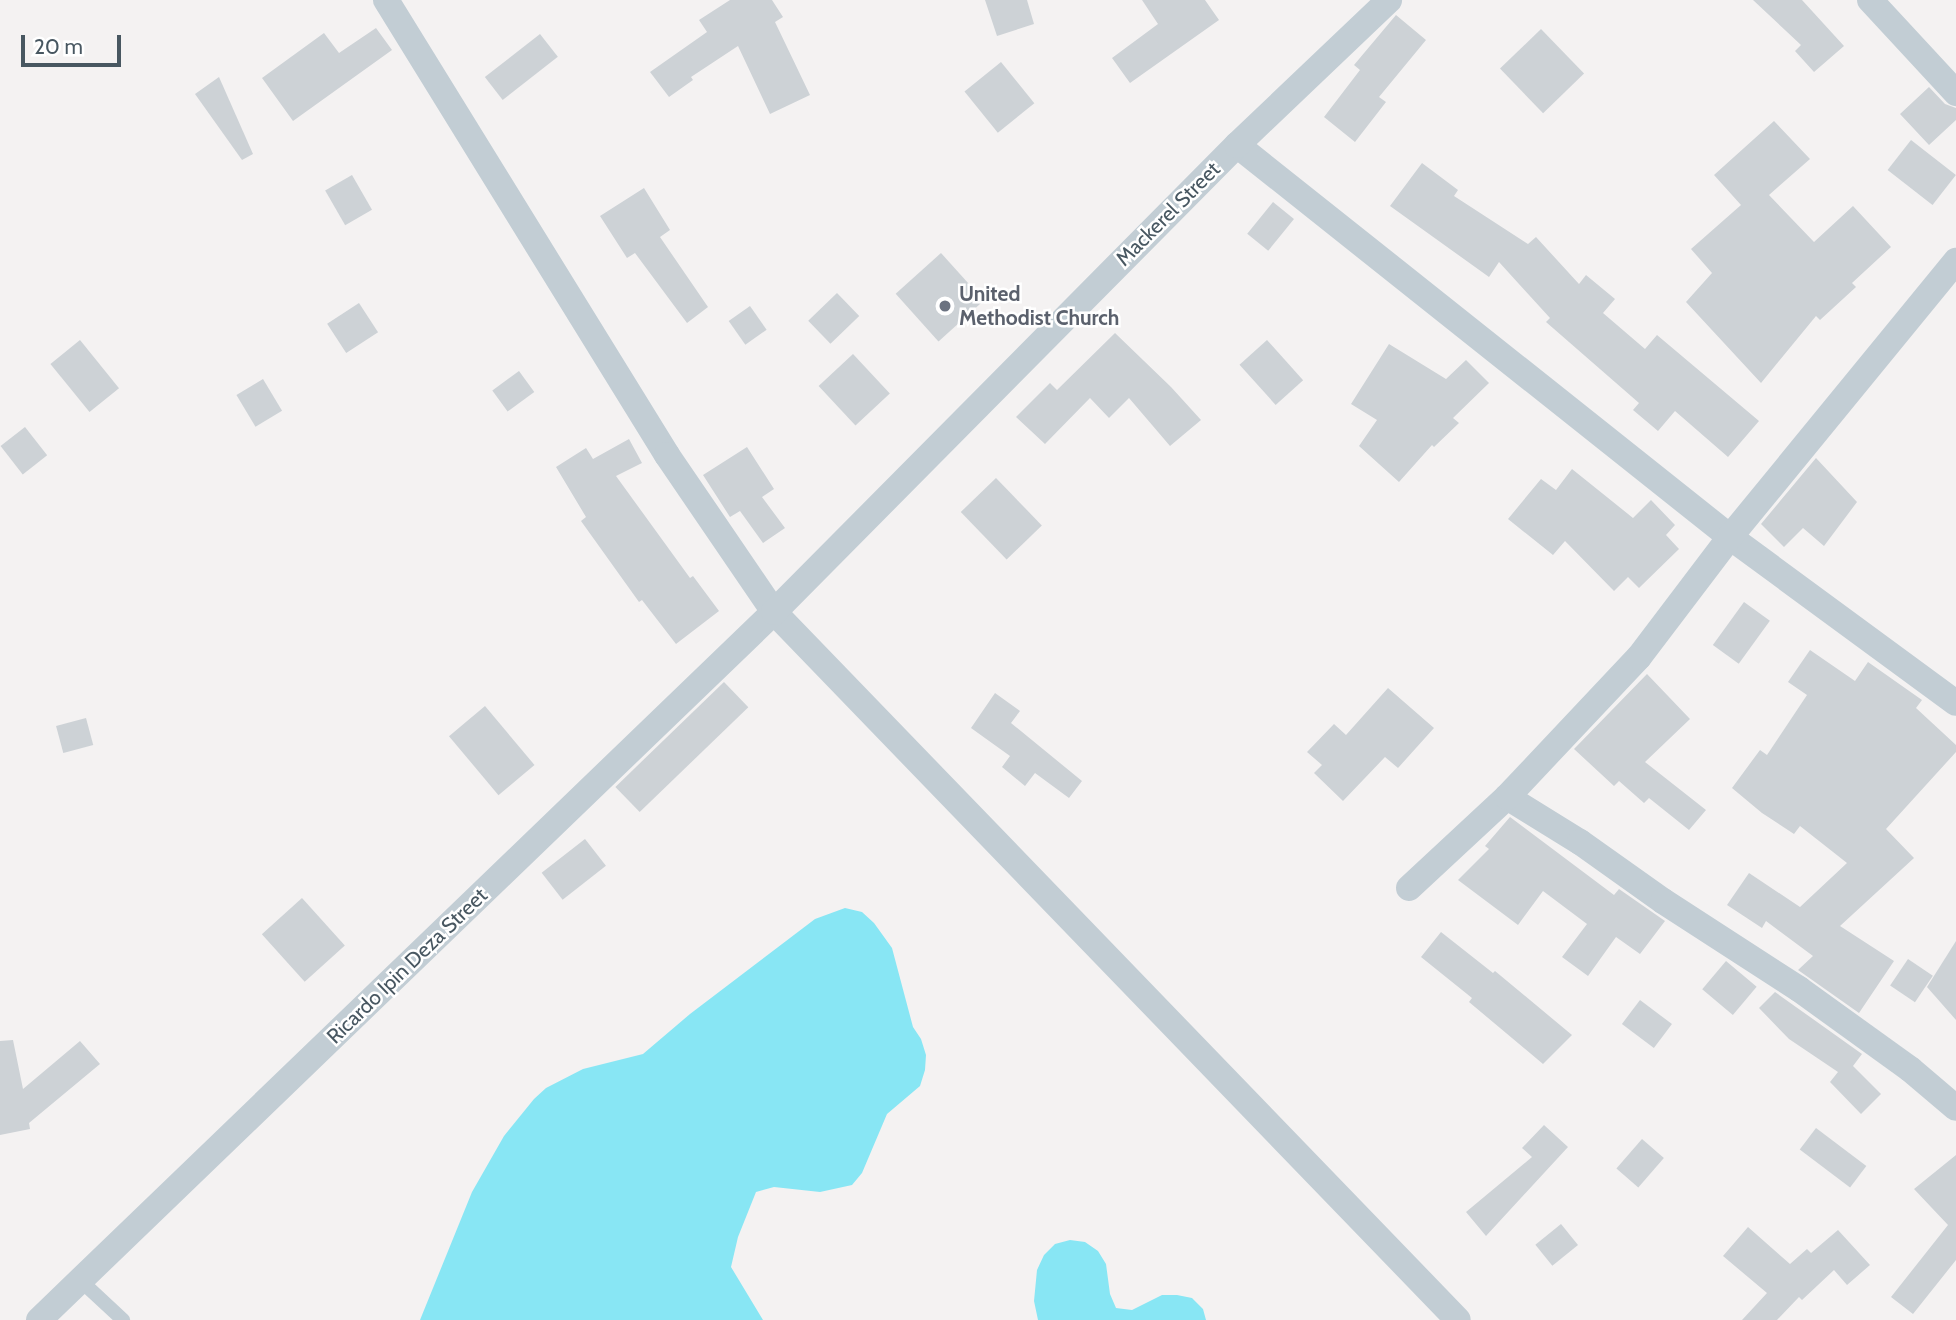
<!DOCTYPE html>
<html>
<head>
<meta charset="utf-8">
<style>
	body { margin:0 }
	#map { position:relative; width:1956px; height:1320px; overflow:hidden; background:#f4f2f2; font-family:Cabin,sans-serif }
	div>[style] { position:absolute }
	.water>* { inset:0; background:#88e6f4 }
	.building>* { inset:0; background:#cdd2d6; transform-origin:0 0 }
	.service>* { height:14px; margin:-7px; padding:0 7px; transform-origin:7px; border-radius:7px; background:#c2cdd4 }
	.minor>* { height:26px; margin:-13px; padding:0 13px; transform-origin:13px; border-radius:13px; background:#c2cdd4 }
	.dots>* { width:19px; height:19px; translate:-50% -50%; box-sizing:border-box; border:4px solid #fff; border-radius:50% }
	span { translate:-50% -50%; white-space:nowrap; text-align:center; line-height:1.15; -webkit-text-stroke:5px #fff; paint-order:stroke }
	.street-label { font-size:21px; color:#485761 }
	.worship-label { font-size:21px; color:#5b616d; font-weight:700 }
	.left { translate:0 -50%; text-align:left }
	.scale { position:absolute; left:21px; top:35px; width:100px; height:32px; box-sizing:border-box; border:4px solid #485761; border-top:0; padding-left:9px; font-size:21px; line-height:24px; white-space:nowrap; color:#485761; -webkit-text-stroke:5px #fff; paint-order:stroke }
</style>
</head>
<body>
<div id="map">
	<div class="water">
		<i style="clip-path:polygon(845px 908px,862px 912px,874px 923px,892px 948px,913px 1027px,921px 1039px,926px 1055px,925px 1070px,920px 1086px,887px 1114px,862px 1173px,852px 1185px,820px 1192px,774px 1187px,756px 1192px,738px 1237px,731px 1267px,763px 1320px,420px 1320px,472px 1192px,504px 1136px,534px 1099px,546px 1088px,583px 1069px,643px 1054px,690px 1014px,815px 919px)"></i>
		<i style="clip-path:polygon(1070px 1240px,1085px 1242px,1098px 1251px,1106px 1264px,1110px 1294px,1116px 1308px,1132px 1310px,1162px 1295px,1177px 1295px,1192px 1298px,1203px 1309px,1206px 1320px,1038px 1320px,1034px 1301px,1037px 1270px,1044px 1255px,1055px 1244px)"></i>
	</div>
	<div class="building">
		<i style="clip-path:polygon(730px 0,772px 0,783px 17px,775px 22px,810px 95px,770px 114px,738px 46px,691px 77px,693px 80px,669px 97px,650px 72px,707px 32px,699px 20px)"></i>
		<i style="clip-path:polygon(985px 0,1027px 0,1034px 24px,997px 36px)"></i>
		<i style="clip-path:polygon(1142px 0,1205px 0,1219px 20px,1130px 83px,1112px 58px,1158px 24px)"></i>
		<i style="clip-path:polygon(1753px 0,1802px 0,1844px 46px,1814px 72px,1795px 51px,1801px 45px)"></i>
		<i style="clip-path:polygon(1396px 15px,1426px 40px,1379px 97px,1386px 102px,1355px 142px,1324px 117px,1360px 70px,1354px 65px)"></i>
		<i style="clip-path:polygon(376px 28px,392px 50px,293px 121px,262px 78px,324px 33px,339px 53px)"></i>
		<i style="left:1541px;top:29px;width:62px;height:57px;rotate:46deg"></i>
		<i style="left:540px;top:34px;width:29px;height:70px;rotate:52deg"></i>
		<i style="left:1001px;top:62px;width:53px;height:47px;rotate:51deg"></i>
		<i style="clip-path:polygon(219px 77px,253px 154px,242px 160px,195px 94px)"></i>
		<i style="clip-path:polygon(1929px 87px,1945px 104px,1956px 108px,1956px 120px,1929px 145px,1900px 114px)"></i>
		<i style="clip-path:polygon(1774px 121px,1810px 159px,1769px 195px,1814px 242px,1853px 206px,1891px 247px,1852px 283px,1856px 287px,1820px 320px,1816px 316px,1761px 383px,1686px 302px,1712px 273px,1691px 249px,1741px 205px,1714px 175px)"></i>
		<i style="left:1911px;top:140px;width:57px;height:38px;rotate:38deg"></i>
		<i style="clip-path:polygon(1422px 163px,1458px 190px,1454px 196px,1528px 244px,1536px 237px,1579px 284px,1586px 275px,1615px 299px,1603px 313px,1645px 349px,1657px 335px,1759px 421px,1728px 457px,1675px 411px,1658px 431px,1633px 410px,1639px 403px,1546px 322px,1550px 318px,1499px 262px,1489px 277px,1390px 206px)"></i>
		<i style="left:352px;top:175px;width:40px;height:31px;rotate:60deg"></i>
		<i style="clip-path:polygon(644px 188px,670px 230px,660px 237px,708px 307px,687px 323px,635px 253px,627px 258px,600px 216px)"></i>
		<i style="left:1273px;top:202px;width:27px;height:41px;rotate:39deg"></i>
		<i style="left:941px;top:253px;width:64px;height:61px;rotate:48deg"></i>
		<i style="left:837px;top:293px;width:32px;height:40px;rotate:46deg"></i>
		<i style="left:359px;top:303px;width:35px;height:38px;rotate:57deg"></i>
		<i style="left:750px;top:306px;width:29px;height:26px;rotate:55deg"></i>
		<i style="clip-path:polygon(1115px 333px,1171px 387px,1201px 420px,1170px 446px,1129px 398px,1109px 418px,1090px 398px,1045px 444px,1016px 417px,1050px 383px,1057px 390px)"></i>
		<i style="left:80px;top:340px;width:62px;height:38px;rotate:51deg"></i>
		<i style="left:1267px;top:340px;width:54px;height:37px;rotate:48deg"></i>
		<i style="clip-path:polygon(1389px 344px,1446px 379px,1466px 360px,1489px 383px,1453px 418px,1459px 423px,1434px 447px,1432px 445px,1399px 482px,1359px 446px,1377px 420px,1351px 404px)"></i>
		<i style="left:853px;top:354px;width:54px;height:47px;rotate:47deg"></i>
		<i style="left:519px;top:371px;width:26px;height:33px;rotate:54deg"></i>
		<i style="left:263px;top:379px;width:37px;height:31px;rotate:59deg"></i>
		<i style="left:25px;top:427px;width:36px;height:31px;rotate:52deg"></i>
		<i style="clip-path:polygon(629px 439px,642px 463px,616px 476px,690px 578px,693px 576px,719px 611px,676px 644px,642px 600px,639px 602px,581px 521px,586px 517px,556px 467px,586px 448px,593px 459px)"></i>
		<i style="clip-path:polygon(747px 447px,774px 489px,762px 497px,785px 528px,763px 543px,740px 511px,730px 517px,703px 475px)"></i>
		<i style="clip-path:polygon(1816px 458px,1857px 502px,1824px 546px,1803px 528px,1784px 547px,1761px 524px)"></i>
		<i style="clip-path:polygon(1572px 469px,1633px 518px,1651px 500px,1675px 525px,1666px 535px,1679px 549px,1639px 588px,1628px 577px,1614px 591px,1565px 541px,1553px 555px,1508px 519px,1541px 479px,1556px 490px)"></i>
		<i style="left:996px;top:478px;width:66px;height:49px;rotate:46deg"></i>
		<i style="left:1744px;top:602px;width:32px;height:53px;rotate:36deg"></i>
		<i style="clip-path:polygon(1810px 650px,1855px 681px,1868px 662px,1922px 700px,1916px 708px,1956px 745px,1956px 752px,1886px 829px,1914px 858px,1840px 926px,1894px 961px,1859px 1013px,1798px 970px,1813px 956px,1766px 921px,1762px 928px,1727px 905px,1749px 873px,1800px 907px,1847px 863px,1800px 826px,1794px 834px,1762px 813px,1732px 788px,1760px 750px,1767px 755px,1807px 695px,1788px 682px)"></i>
		<i style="clip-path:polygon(1647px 674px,1690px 719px,1645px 762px,1706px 810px,1689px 830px,1649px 798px,1644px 803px,1619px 781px,1614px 786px,1574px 749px)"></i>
		<i style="left:724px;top:682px;width:35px;height:151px;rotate:46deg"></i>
		<i style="clip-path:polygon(1388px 688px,1434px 728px,1398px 768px,1385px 757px,1343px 801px,1314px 773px,1322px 765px,1307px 752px,1334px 724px,1346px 735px)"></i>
		<i style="clip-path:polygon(995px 693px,1020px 711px,1011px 723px,1082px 781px,1069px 798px,1035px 773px,1025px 786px,1002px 767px,1010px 756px,971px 728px)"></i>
		<i style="left:485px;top:706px;width:77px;height:47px;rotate:50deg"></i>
		<i style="left:86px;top:718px;width:28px;height:31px;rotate:75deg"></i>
		<i style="clip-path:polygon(1510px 817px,1614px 895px,1619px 889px,1665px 921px,1640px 954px,1616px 937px,1588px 976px,1562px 957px,1587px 924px,1543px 891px,1518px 925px,1458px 880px,1489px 849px,1485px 846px)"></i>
		<i style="left:585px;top:839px;width:34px;height:55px;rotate:52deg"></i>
		<i style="left:302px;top:898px;width:64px;height:54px;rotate:48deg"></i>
		<i style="clip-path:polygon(1441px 932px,1493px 973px,1495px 971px,1572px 1035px,1543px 1064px,1469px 1002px,1472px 998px,1421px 957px)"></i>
		<i style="clip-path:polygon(1956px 941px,1956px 1020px,1927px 987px)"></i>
		<i style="left:1908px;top:959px;width:30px;height:32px;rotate:34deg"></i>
		<i style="left:1726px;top:961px;width:40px;height:37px;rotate:40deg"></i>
		<i style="clip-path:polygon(1775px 992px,1862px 1054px,1853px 1066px,1881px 1094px,1861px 1114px,1830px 1082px,1838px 1072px,1789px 1039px,1759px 1008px)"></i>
		<i style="left:1640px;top:1000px;width:40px;height:30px;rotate:37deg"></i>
		<i style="clip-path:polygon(13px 1040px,23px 1089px,80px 1041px,100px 1064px,29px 1123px,30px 1129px,0 1135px,0 1041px)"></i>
		<i style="clip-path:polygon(1544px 1125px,1568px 1147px,1486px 1236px,1466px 1212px,1532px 1157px,1522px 1148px)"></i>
		<i style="left:1816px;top:1128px;width:63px;height:27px;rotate:37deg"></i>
		<i style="left:1642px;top:1139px;width:29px;height:39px;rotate:41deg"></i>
		<i style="clip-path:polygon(1956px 1155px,1956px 1260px,1913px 1314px,1891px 1297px,1948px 1225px,1914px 1189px)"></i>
		<i style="left:1561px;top:1224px;width:27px;height:33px;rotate:51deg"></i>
		<i style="clip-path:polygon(1748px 1227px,1790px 1264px,1807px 1249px,1811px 1253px,1838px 1230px,1870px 1265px,1847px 1285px,1834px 1270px,1802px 1300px,1799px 1297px,1777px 1320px,1742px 1320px,1767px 1293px,1723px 1256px)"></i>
	</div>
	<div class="service">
		<i style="left:80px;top:1280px;width:59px;rotate:42.9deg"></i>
	</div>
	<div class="minor">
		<i style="left:386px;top:0;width:535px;rotate:58.3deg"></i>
		<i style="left:667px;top:455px;width:190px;rotate:55.7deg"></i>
		<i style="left:774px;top:612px;width:984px;rotate:45.99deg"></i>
		<i style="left:1870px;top:0;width:127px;rotate:47.2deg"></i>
		<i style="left:1237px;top:145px;width:630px;rotate:38.49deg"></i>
		<i style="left:1730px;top:537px;width:280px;rotate:36.3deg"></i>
		<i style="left:1507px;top:797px;width:86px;rotate:31.7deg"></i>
		<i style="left:1580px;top:842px;width:102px;rotate:35.4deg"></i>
		<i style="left:1663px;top:901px;width:162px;rotate:32.9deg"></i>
		<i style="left:1799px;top:989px;width:137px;rotate:35.8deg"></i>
		<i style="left:1910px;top:1069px;width:60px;rotate:40.3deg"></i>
		<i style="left:1409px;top:888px;width:134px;rotate:-42.9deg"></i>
		<i style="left:1507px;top:797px;width:192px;rotate:-46.7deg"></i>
		<i style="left:1639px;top:657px;width:151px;rotate:-52.8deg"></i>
		<i style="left:1730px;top:537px;width:357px;rotate:-50.7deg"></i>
		<i style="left:39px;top:1320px;width:1021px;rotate:-43.93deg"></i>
		<i style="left:774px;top:612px;width:658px;rotate:-45.25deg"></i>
		<i style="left:1237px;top:145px;width:210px;rotate:-43.6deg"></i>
	</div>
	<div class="dots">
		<i style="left:945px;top:306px;background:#6b7280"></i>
	</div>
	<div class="street-label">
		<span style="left:1168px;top:214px;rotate:-45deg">Mackerel Street</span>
		<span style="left:407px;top:966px;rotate:-44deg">Ricardo Ipin Deza Street</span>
	</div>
	<div class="worship-label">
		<span class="left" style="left:959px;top:306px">United<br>Methodist Church</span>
	</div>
	<div class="scale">20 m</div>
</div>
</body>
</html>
